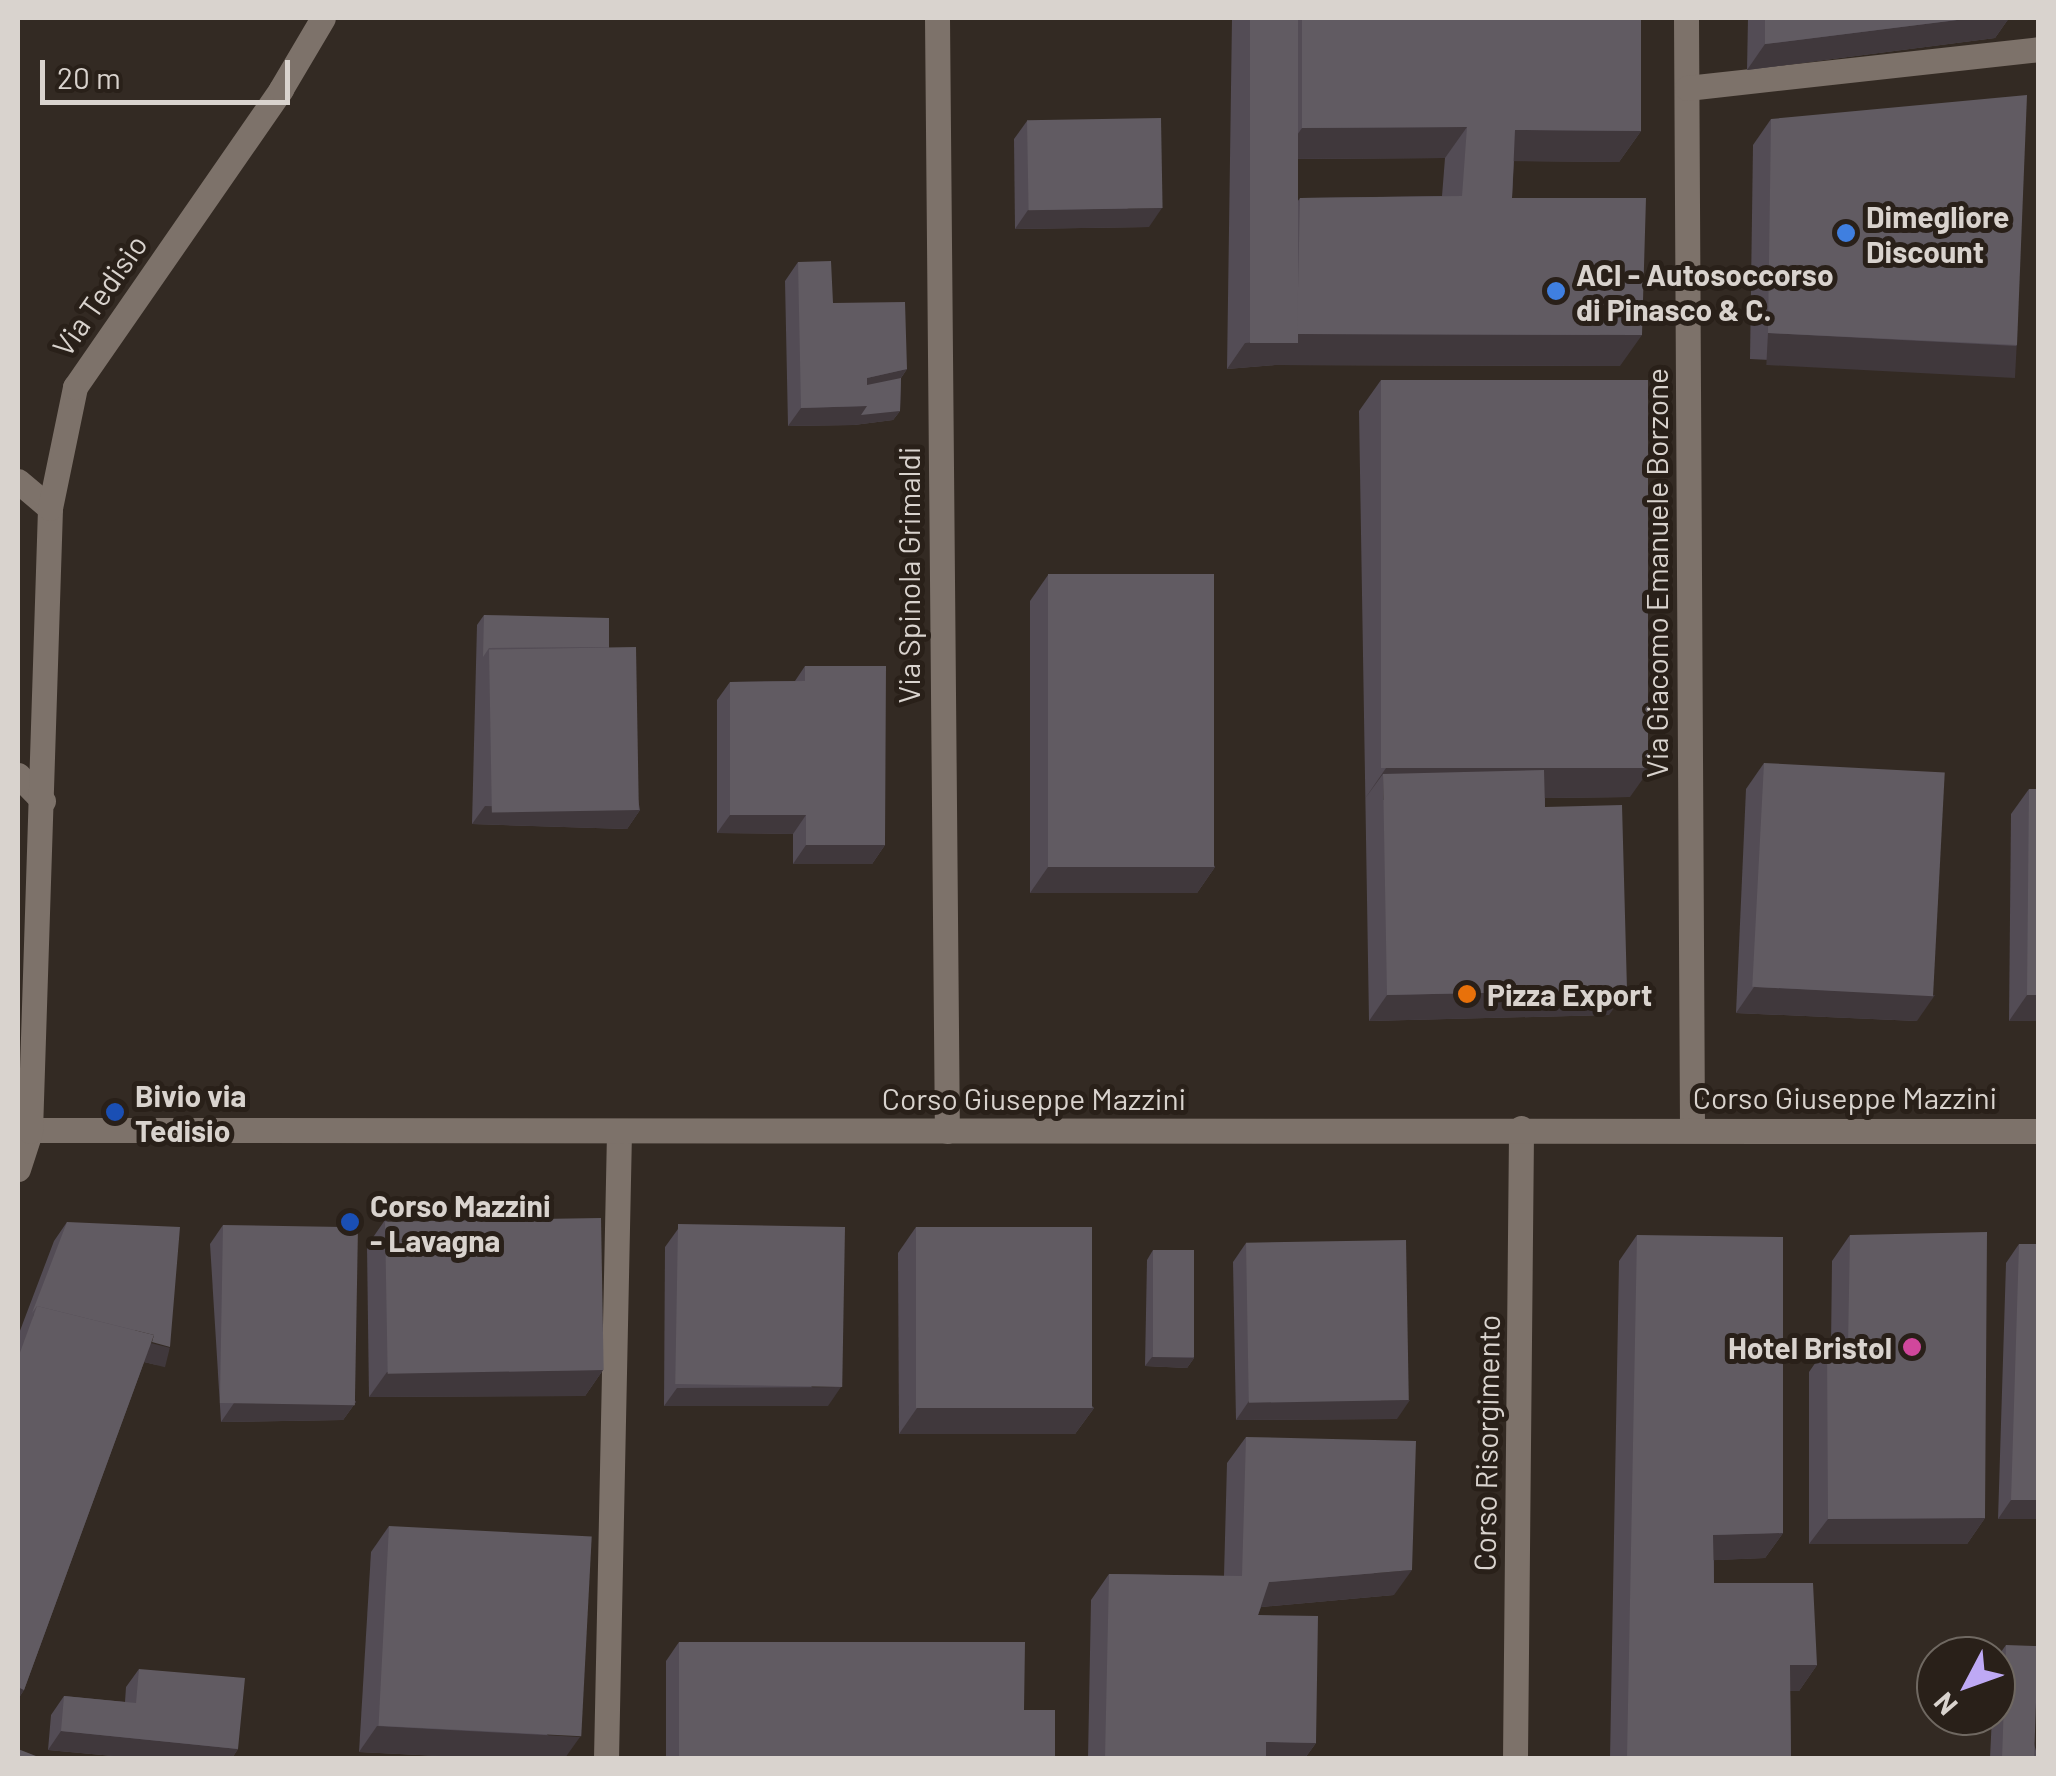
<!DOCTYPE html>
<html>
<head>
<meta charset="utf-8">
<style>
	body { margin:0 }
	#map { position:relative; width:2056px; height:1776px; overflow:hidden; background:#332a23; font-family:Barlow,sans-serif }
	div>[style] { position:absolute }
	.minor>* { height:25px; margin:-12.5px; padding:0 12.5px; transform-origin:12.5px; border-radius:12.5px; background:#7d726a }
	.tertiary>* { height:25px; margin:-12.5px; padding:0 12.5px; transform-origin:12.5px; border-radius:12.5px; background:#7d726a }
	.wall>* { inset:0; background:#534c55 }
	.shaded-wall>* { inset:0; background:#40383c; transform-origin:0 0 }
	.building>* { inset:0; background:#615b62; transform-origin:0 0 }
	.dots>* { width:28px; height:28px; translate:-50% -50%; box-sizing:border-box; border:5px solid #292019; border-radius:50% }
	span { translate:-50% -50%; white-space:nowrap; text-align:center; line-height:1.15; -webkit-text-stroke:10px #292019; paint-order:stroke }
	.poi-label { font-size:30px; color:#d9d3ce; font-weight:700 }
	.left { translate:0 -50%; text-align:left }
	.right { translate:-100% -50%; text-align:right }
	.street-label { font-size:30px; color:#d9d3ce }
	.frame { position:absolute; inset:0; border:20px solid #d9d3ce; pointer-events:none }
	.north { position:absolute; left:1916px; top:1636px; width:100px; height:100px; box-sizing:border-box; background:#292019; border:2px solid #6f6861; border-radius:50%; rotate:229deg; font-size:28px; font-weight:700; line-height:40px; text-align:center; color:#d9d3ce }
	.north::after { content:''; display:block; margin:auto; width:35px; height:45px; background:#bea9f5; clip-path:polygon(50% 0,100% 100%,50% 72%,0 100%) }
	.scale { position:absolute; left:40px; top:60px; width:250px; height:45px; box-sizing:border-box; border:5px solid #d9d3ce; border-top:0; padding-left:12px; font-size:30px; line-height:35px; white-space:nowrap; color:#d9d3ce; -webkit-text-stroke:8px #292019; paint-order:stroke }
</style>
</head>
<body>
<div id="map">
	<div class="minor">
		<i style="left:937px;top:18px;width:1113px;rotate:89.49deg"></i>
		<i style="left:1686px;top:18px;width:1110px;rotate:89.69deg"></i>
		<i style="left:1687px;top:88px;width:353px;rotate:-6.3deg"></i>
		<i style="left:18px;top:481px;width:42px;rotate:40.2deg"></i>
		<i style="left:18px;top:775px;width:36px;rotate:46deg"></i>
		<i style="left:606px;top:1758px;width:627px;rotate:-88.81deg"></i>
		<i style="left:1515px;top:1758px;width:630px;rotate:-89.45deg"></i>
	</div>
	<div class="tertiary">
		<i style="left:18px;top:1130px;width:2020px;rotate:0.03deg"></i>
		<i style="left:18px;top:1169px;width:40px;rotate:-72deg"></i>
		<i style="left:30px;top:1131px;width:623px;rotate:-88.16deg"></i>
		<i style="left:50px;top:508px;width:124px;rotate:-78.3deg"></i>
		<i style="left:75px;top:387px;width:362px;rotate:-55.3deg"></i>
		<i style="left:281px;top:89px;width:82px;rotate:-59.4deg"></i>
	</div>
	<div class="wall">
		<i style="clip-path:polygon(evenodd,1232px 18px,1641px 18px,1641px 131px,1619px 162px,1514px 161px,1512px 198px,1620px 366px,1275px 365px,1227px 369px,1232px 18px,1445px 158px,1442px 196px,1300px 198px,1295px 205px,1296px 159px,1445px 158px)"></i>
		<i style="clip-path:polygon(1748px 18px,2009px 18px,1995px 38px,1747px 70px)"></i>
		<i style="clip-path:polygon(1771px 119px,2017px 345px,1999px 371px,1750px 359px,1753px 145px)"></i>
		<i style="clip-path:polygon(1027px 121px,1149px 227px,1015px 229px,1014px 139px)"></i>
		<i style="clip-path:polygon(798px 262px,833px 303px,907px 369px,901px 378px,900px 411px,893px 420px,854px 425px,788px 426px,785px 281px)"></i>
		<i style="clip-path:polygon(1381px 380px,1630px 797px,1545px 798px,1545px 807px,1609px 1015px,1369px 1021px,1359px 411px)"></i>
		<i style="clip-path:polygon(1048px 575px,1215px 867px,1197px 893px,1030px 893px,1030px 601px)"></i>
		<i style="clip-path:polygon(484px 615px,609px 647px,640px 810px,627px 829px,472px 824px,477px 625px)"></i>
		<i style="clip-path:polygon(805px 666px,885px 845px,872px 864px,793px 864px,793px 834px,717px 833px,717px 700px,730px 682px,795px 681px)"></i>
		<i style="clip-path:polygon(1764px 763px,1917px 1021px,1736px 1013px,1746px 789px)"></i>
		<i style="clip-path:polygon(2029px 789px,2038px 1021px,2009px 1021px,2011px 814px)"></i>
		<i style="clip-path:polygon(385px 1220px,603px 1370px,585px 1396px,369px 1397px,367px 1246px)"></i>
		<i style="clip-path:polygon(67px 1222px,157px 1365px,144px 1362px,24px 1690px,18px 1699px,18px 1336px,54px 1241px)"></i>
		<i style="clip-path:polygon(223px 1225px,356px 1402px,343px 1420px,221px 1422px,210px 1244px)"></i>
		<i style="clip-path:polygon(916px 1227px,1094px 1408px,1075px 1434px,899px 1434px,898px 1253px)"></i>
		<i style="clip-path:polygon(678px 1229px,828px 1406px,664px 1406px,665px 1247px)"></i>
		<i style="clip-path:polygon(1637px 1235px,1783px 1533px,1765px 1558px,1714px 1560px,1714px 1583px,1817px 1665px,1799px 1691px,1790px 1691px,1791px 1758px,1610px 1758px,1619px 1261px)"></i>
		<i style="clip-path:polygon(1850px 1235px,1985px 1518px,1967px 1544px,1809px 1544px,1809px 1372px,1827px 1346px,1831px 1346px,1832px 1261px)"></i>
		<i style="clip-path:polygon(1246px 1243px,1397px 1419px,1236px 1420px,1233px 1262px)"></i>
		<i style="clip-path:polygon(2019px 1244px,2038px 1519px,1998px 1519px,2006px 1263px)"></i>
		<i style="clip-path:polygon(1153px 1250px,1194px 1358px,1187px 1368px,1145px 1366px,1147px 1260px)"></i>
		<i style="clip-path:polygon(1246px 1437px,1394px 1595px,1261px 1607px,1258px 1615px,1316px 1743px,1305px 1758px,1088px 1758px,1091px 1600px,1109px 1574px,1224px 1576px,1227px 1463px)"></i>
		<i style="clip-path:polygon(389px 1526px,565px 1758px,479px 1758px,359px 1752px,371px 1552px)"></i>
		<i style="clip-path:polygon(679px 1642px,1024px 1710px,1055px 1758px,666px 1758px,666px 1661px)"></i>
		<i style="clip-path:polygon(2006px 1645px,2038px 1758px,1990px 1758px,1992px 1716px,1996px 1716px,1996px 1659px)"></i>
		<i style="clip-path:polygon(139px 1669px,238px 1749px,232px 1758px,135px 1758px,48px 1750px,51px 1715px,64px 1696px,125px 1702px,126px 1687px)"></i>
	</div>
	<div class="shaded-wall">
		<i style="clip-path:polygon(1973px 18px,2009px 18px,1995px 38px,1747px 70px,1765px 44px)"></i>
		<i style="clip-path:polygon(1467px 127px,1445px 158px,1280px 159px,1302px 128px)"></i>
		<i style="clip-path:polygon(1515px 130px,1641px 131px,1619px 162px,1493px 161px)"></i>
		<i style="clip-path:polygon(1162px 208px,1149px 227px,1015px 229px,1028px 210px)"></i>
		<i style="left:1768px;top:333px;width:249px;height:32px;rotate:3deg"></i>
		<i style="clip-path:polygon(1297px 334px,1642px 335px,1620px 366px,1275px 365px,1227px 369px,1245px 343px,1293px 339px)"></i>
		<i style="clip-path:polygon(907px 369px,894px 388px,861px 395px,867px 378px)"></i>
		<i style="clip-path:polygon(867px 406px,900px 411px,893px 420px,854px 425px,788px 426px,801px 408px)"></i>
		<i style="clip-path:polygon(1652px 766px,1630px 797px,1383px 800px,1383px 774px,1364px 800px,1386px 768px)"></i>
		<i style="clip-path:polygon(485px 806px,640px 810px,627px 829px,472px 824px)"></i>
		<i style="clip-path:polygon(730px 815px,806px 815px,793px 834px,717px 833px)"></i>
		<i style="clip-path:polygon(806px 845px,885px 845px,872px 864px,793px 864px)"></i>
		<i style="clip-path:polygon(1048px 867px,1215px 867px,1197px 893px,1030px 893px)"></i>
		<i style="clip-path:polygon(1754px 987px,1935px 995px,1917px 1021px,1736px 1013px)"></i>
		<i style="clip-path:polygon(1627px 990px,1609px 1015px,1369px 1021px,1387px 995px)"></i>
		<i style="clip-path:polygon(2027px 995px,2038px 995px,2038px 1021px,2009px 1021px)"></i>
		<i style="left:34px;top:1314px;width:140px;height:20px;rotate:14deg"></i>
		<i style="clip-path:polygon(1152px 1357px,1194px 1358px,1187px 1368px,1145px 1366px)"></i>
		<i style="clip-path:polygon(603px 1370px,585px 1396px,369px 1397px,387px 1372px)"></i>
		<i style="clip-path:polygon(841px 1387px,828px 1406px,664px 1406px,677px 1388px)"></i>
		<i style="clip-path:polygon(1410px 1400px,1397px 1419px,1236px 1420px,1249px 1401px)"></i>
		<i style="clip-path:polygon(356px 1402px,343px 1420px,221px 1422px,234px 1403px)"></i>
		<i style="clip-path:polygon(917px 1408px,1094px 1408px,1075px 1434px,899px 1434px)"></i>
		<i style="clip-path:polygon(2011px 1500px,2038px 1500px,2038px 1519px,1998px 1519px)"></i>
		<i style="clip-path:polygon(1985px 1518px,1967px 1544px,1809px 1544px,1828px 1519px)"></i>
		<i style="clip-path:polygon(1783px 1533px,1765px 1558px,1695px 1561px,1713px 1535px)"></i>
		<i style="clip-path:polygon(1412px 1570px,1394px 1595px,1250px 1608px,1269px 1582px)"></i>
		<i style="clip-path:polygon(1790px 1665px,1817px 1665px,1799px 1691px,1771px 1691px)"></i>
		<i style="clip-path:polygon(18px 1687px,24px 1690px,18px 1699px)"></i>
		<i style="clip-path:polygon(377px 1726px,580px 1737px,565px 1758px,479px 1758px,359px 1752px)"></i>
		<i style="clip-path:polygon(61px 1731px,238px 1749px,232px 1758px,135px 1758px,48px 1750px)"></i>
		<i style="clip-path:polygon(1266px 1742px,1316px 1743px,1305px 1758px,1255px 1758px)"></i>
	</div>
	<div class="building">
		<i style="left:1250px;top:18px;width:48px;height:325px"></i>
		<i style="clip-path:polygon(1302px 18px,1641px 18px,1641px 131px,1515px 130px,1512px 198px,1646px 198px,1642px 335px,1297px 334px,1300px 198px,1462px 196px,1467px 127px,1302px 128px)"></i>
		<i style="clip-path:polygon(1765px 18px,1973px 18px,1765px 44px)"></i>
		<i style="clip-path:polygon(2027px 95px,2017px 345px,1768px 333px,1771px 119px)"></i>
		<i style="left:1161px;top:118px;width:90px;height:134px;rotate:89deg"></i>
		<i style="clip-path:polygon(831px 261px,833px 303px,905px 302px,907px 369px,867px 378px,867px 406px,801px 408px,798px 262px)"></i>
		<i style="clip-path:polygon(901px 378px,900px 411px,861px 415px,867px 406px,867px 385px)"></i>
		<i style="left:1381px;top:380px;width:267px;height:388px"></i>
		<i style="left:1214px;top:574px;width:293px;height:166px;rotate:90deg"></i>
		<i style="clip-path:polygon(484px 615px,609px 618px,609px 647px,489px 648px,483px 657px)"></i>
		<i style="left:636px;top:647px;width:163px;height:147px;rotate:89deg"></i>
		<i style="clip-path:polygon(805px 666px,886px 666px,885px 845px,806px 845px,806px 815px,730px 815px,730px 682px,805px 681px)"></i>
		<i style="left:1764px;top:763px;width:181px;height:224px;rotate:3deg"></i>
		<i style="clip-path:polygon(1544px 770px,1545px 807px,1622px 805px,1627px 990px,1387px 995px,1383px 774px)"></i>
		<i style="clip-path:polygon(2029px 789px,2038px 789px,2038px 995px,2027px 995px)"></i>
		<i style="left:601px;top:1218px;width:152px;height:216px;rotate:89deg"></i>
		<i style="clip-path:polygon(67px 1222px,180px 1227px,170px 1347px,152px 1342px,154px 1335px,37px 1306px,32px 1313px)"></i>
		<i style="left:223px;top:1225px;width:135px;height:178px;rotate:1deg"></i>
		<i style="left:845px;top:1227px;width:160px;height:167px;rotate:91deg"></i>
		<i style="left:916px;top:1227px;width:176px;height:181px"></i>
		<i style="clip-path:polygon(1987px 1232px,1985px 1518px,1828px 1519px,1827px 1346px,1848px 1346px,1850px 1235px)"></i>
		<i style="clip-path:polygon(1637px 1235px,1783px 1237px,1783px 1533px,1713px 1535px,1714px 1583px,1813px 1583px,1817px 1665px,1790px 1665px,1791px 1758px,1627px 1758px)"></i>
		<i style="left:1406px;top:1240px;width:160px;height:160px;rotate:89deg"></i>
		<i style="clip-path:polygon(2019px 1244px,2038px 1244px,2038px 1500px,2011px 1500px)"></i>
		<i style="left:1153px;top:1250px;width:41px;height:107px"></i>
		<i style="clip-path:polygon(37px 1306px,154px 1335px,24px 1690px,18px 1687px,18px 1358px)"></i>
		<i style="clip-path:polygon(1246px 1437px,1416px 1441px,1412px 1570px,1269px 1582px,1258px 1615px,1318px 1616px,1316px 1743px,1266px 1742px,1266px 1758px,1105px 1758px,1109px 1574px,1242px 1576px)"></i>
		<i style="left:389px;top:1526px;width:203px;height:200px;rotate:3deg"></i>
		<i style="clip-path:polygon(679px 1642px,1025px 1642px,1024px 1710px,1055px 1710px,1055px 1758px,679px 1758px)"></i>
		<i style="left:2006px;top:1645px;width:32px;height:113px;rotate:2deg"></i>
		<i style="clip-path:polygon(139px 1669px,245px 1678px,238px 1749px,61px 1731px,64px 1696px,136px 1703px)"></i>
		<i style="clip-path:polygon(18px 1749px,41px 1758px,18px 1758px)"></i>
	</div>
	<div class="dots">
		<i style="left:1846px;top:233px;background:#3f7fe0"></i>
		<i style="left:1556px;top:291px;background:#3f7fe0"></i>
		<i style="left:1467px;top:994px;background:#e8710a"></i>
		<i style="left:115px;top:1112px;background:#1a4fb4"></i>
		<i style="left:350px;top:1222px;background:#1a4fb4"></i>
		<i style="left:1912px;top:1347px;background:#d1479c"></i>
	</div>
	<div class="poi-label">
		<span class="left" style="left:1866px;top:233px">Dimegliore<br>Discount</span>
		<span class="left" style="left:1576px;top:291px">ACI - Autosoccorso<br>di Pinasco &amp; C.</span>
		<span class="left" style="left:1487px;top:994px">Pizza Export</span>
		<span class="left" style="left:135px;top:1112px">Bivio via<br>Tedisio</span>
		<span class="left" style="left:370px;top:1222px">Corso Mazzini<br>- Lavagna</span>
		<span class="right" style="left:1892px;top:1347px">Hotel Bristol</span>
	</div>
	<div class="street-label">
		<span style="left:99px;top:295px;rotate:-55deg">Via Tedisio</span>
		<span style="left:1656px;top:573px;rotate:-90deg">Via Giacomo Emanuele Borzone</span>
		<span style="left:908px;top:575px;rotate:-90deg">Via Spinola Grimaldi</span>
		<span style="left:1845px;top:1097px">Corso Giuseppe Mazzini</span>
		<span style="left:1034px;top:1098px">Corso Giuseppe Mazzini</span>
		<span style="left:1486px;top:1443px;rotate:-89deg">Corso Risorgimento</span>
	</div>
	<div class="frame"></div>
	<div class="north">N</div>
	<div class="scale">20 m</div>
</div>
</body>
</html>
